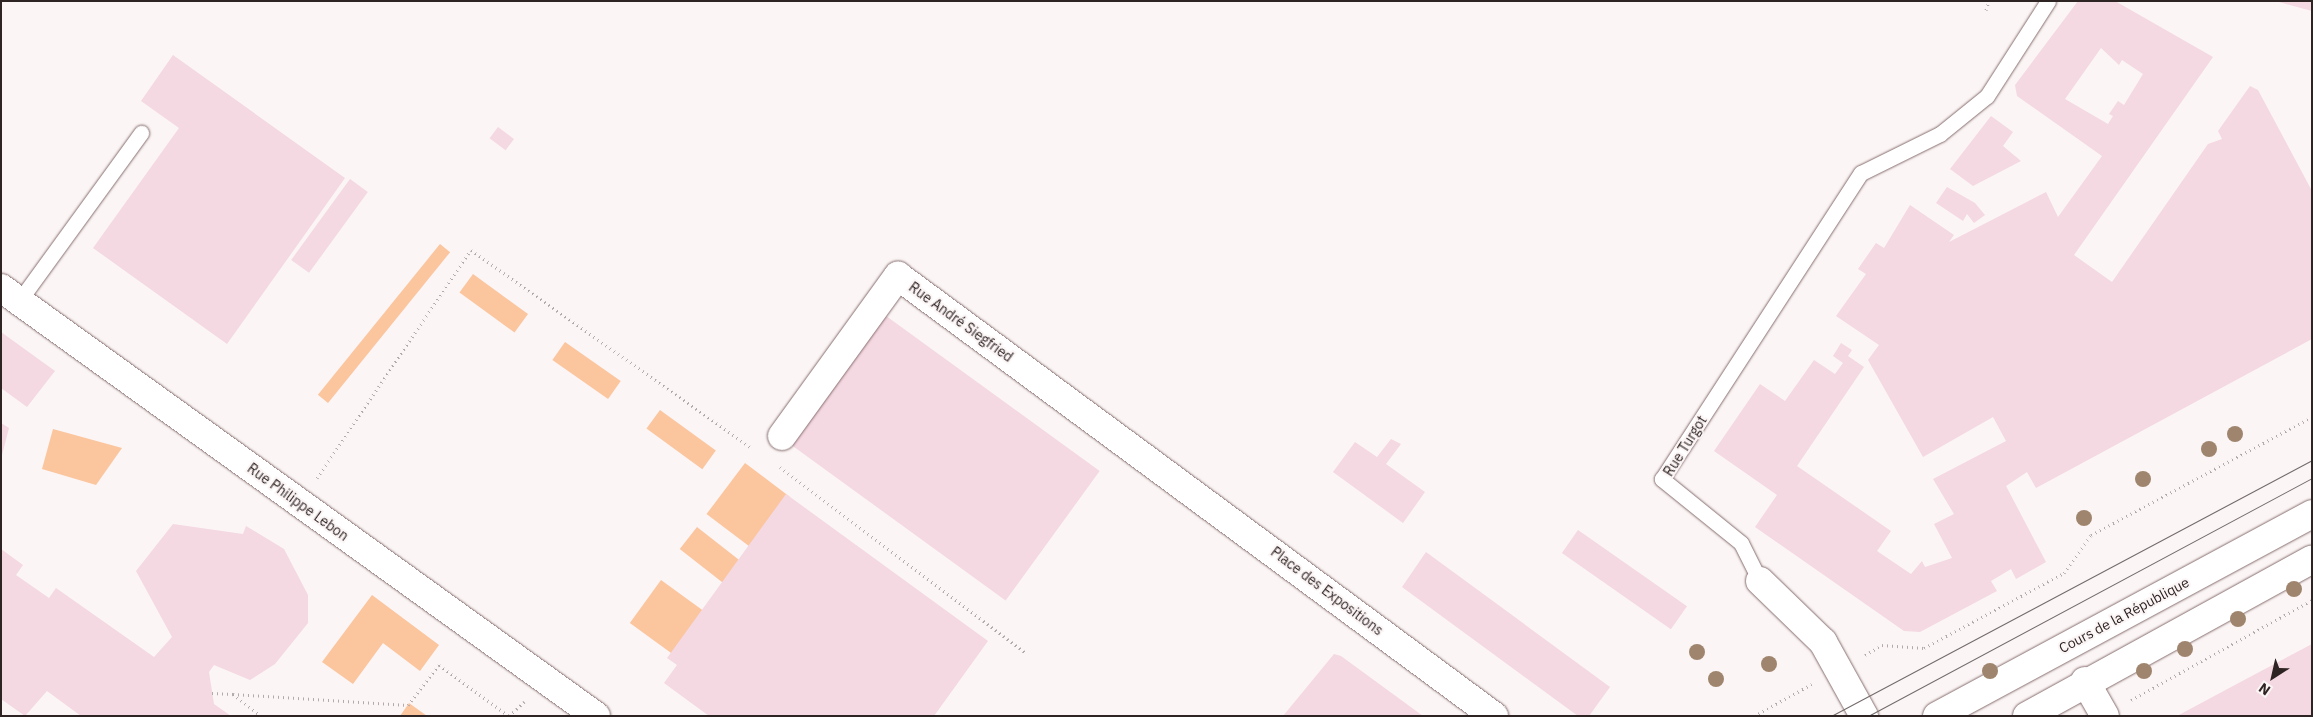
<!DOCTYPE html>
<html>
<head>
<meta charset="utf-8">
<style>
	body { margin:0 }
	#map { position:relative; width:2313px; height:717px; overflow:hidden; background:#fbf5f5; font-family:"IBM Plex Sans",sans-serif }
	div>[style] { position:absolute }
	.green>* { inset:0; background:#fbc59e; transform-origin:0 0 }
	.building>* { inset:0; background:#f4d8e2; transform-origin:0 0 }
	.path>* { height:3px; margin-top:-1.5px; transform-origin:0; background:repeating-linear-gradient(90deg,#b3abab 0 1px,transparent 0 5px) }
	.roads { filter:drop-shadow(0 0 1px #876d6e) drop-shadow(0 0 1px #876d6e) }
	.service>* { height:15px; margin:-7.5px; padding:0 7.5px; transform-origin:7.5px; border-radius:7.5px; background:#fff }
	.minor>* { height:28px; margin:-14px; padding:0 14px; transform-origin:14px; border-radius:14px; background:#fff }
	.secondary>* { height:28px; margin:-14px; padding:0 14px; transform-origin:14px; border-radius:14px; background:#fff }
	.tram>* { height:1px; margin:-0.5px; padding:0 0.5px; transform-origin:0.5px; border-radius:0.5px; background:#736a6a }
	.trees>* { width:16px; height:16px; margin:-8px; border-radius:50%; background:#9f856e }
	span { translate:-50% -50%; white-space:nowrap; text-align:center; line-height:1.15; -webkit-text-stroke:4px #fbf5f5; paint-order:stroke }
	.street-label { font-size:14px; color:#2f2424 }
	.frame { position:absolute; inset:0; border:2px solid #2f2424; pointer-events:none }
	.north { position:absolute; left:2248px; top:652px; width:50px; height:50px; -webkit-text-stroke:4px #fbf5f5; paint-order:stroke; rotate:215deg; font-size:14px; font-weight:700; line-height:20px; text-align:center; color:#2f2424 }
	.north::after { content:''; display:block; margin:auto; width:18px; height:22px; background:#2f2424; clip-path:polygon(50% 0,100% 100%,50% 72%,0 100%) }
</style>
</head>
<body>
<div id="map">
	<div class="green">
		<i style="left:440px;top:244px;width:13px;height:194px;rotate:39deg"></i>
		<i style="left:473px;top:274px;width:68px;height:23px;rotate:36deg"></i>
		<i style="left:565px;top:342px;width:68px;height:22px;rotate:35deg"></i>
		<i style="left:660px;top:410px;width:69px;height:23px;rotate:36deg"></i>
		<i style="clip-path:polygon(53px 429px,122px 448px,96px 485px,42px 469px)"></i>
		<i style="left:745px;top:463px;width:56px;height:64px;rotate:37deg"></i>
		<i style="left:697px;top:527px;width:62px;height:28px;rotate:38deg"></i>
		<i style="left:661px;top:580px;width:57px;height:53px;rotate:36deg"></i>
		<i style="clip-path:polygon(372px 595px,439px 645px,420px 671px,383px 643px,353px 684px,322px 662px)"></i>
		<i style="clip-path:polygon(409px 703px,427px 716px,400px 716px)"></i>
	</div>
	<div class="building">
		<i style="clip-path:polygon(evenodd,2078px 1px,2115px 1px,2213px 57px,2074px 255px,2112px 282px,2208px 144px,2222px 139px,2218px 131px,2250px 86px,2258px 90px,2312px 191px,2312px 339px,2036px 488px,2027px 472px,2006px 486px,2046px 562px,2016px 579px,2011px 569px,1991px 581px,1997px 591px,1920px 632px,1904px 631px,1755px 527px,1777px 495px,1714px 451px,1760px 384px,1785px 401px,1814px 360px,1835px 374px,1843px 363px,1833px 356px,1841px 343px,1852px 350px,1848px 356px,1864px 367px,1797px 466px,1891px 531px,1877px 551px,1911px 574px,1922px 561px,1925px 567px,1952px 558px,1934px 524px,1954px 514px,1933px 479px,2006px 441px,1993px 417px,1923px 457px,1868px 360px,1879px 345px,1836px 316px,1866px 274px,1858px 269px,1876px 243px,1884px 248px,1910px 205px,1954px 235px,1949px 242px,2046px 192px,2058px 217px,2102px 156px,2017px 96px,2015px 85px,2078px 1px,2101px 48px,2119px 65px,2122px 60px,2143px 74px,2124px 105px,2118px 101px,2109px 114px,2113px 116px,2108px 124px,2065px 99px,2101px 48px)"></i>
		<i style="clip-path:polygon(2312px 1px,2312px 11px,2279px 2px,2279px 1px)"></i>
		<i style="clip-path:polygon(173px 55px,345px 178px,227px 344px,93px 248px,179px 128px,141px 101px)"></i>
		<i style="clip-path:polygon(1991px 116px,2013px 132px,2003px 146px,2021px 161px,1973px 186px,1950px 169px)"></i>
		<i style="left:498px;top:127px;width:20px;height:14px;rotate:37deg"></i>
		<i style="left:350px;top:179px;width:22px;height:100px;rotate:36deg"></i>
		<i style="clip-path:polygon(1947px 187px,1975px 203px,1985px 215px,1974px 223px,1967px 214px,1963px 221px,1936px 203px)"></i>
		<i style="left:882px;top:313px;width:269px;height:160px;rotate:36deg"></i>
		<i style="clip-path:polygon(1px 332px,55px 371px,27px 407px,1px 388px)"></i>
		<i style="clip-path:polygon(1px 423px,9px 428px,2px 455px,1px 455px)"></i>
		<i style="clip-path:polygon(1391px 439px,1401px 444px,1386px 464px,1425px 492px,1403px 523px,1333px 472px,1355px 442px,1377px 457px)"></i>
		<i style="clip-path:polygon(786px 494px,988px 641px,934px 716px,709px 716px,664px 683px,677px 665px,667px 658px)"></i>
		<i style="clip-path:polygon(173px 524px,243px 534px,246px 526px,284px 549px,308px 595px,308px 623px,275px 664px,250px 680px,214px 665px,209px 672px,214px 704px,231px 716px,81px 716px,47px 691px,25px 716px,1px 699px,1px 549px,23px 565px,16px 575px,49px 598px,56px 588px,154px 657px,172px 637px,136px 571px)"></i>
		<i style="left:1578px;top:530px;width:133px;height:28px;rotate:35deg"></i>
		<i style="clip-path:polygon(1426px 552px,1610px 687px,1589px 716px,1578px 716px,1402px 587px)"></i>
		<i style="clip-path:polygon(2312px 644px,2312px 716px,2177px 716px,2233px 686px)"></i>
		<i style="clip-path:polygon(1334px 654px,1341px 656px,1423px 716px,1283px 716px)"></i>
	</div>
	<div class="path">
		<i style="left:1986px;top:10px;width:9px;rotate:-72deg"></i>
		<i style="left:780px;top:467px;width:307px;rotate:37.1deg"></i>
		<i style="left:317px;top:478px;width:275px;rotate:-56deg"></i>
		<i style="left:471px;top:250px;width:344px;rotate:35.2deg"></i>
		<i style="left:1865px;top:655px;width:20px;rotate:-30deg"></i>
		<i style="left:1882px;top:645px;width:42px;rotate:4.1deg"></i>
		<i style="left:1924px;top:648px;width:159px;rotate:-28.2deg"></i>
		<i style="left:2064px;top:573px;width:47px;rotate:-54.6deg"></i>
		<i style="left:2091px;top:535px;width:251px;rotate:-28.1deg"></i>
		<i style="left:212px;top:693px;width:21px;rotate:3deg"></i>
		<i style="left:233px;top:694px;width:36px;rotate:38deg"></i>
		<i style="left:233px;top:694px;width:175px;rotate:3.6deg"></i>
		<i style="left:408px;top:705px;width:51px;rotate:-52.2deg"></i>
		<i style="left:439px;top:665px;width:87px;rotate:36.1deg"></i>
		<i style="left:509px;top:716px;width:21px;rotate:-43deg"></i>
		<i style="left:2131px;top:700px;width:207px;rotate:-28.9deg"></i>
		<i style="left:1754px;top:716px;width:66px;rotate:-28.9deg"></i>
	</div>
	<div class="roads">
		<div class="service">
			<i style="left:19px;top:301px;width:208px;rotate:-54deg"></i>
			<i style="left:1760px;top:581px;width:42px;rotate:-116.6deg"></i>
			<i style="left:1741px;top:543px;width:102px;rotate:-141deg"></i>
			<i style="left:1662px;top:479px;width:365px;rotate:-57deg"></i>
			<i style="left:1861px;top:173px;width:88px;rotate:-26.3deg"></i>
			<i style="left:1940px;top:134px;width:60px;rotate:-39deg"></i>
			<i style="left:1987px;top:96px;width:113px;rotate:-57.3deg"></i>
		</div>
		<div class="minor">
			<i style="left:1px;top:288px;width:733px;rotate:35.73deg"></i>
			<i style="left:782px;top:436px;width:198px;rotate:-54.1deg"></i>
			<i style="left:898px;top:276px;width:741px;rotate:36.44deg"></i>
			<i style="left:1760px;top:581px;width:88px;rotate:44.1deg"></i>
			<i style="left:1823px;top:642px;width:85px;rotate:61deg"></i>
			<i style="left:2085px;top:681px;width:40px;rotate:60.3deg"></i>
		</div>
		<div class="secondary">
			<i style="left:1937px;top:716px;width:426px;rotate:-28.3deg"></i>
			<i style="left:2027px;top:716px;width:325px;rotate:-28.8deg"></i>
		</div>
	</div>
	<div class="tram">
		<i style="left:1831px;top:716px;width:545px;rotate:-28.02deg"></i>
		<i style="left:1868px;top:716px;width:504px;rotate:-28.19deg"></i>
	</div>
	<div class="trees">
		<i style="left:2235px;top:434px"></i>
		<i style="left:2209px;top:449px"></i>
		<i style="left:2143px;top:479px"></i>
		<i style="left:2084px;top:518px"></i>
		<i style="left:2294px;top:589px"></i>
		<i style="left:2238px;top:619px"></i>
		<i style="left:2185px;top:649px"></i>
		<i style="left:1697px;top:652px"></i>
		<i style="left:1769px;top:664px"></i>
		<i style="left:1990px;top:671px"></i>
		<i style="left:2144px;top:671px"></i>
		<i style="left:1716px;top:679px"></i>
	</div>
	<div class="street-label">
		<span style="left:961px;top:322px;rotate:36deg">Rue André Siegfried</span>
		<span style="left:1685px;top:446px;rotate:-58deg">Rue Turgot</span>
		<span style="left:298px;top:502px;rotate:36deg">Rue Philippe Lebon</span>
		<span style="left:1327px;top:591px;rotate:37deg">Place des Expositions</span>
		<span style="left:2124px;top:615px;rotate:-28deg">Cours de la République</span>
	</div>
	<div class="frame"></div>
	<div class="north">N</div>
</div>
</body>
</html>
